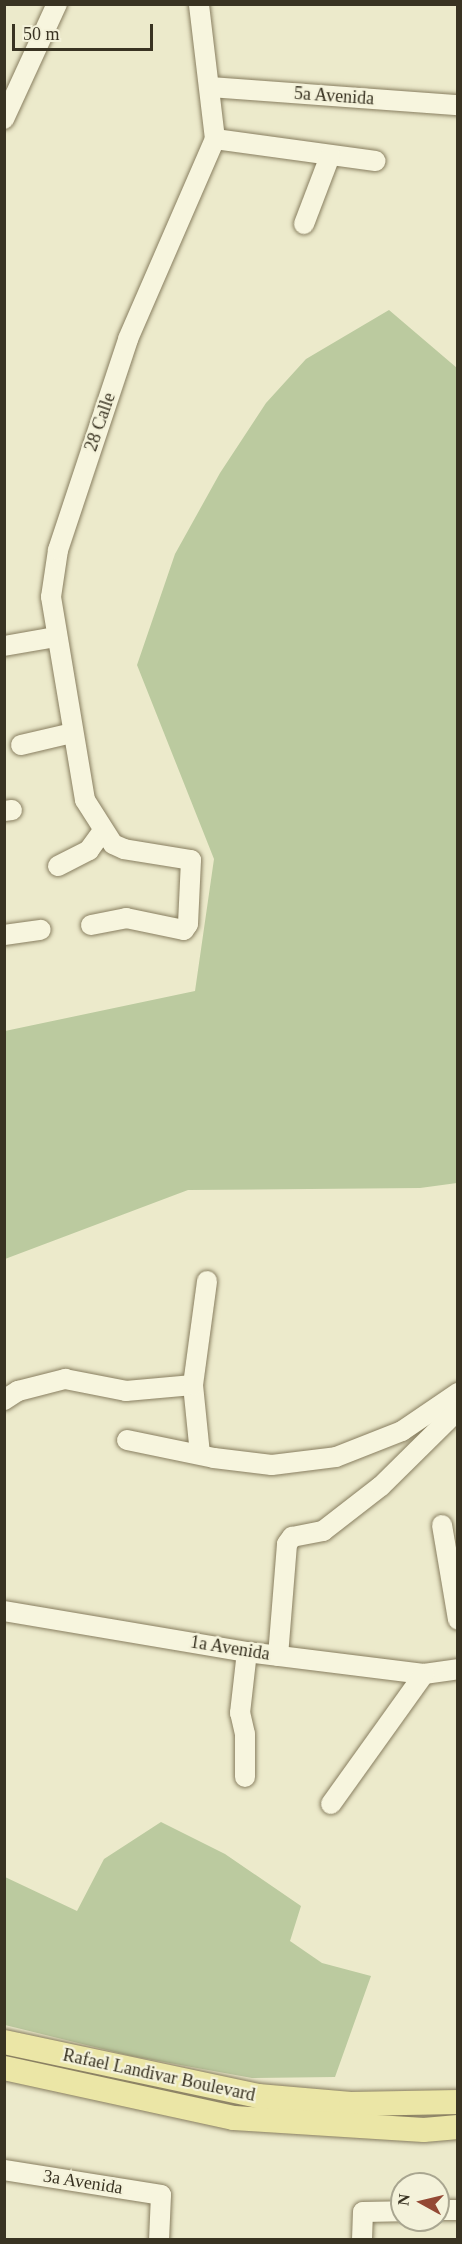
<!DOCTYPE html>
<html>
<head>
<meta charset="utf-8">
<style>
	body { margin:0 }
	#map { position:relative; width:462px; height:2244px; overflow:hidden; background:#eceacb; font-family:Georgia,serif }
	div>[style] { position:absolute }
	.green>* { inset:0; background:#bbca9f }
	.roads { filter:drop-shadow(0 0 2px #887e60) drop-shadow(0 0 2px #887e60) }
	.minor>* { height:20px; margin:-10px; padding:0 10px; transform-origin:10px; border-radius:10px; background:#f7f5de }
	.major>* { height:24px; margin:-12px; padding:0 12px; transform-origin:12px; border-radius:12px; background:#ebe6a6 }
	span { translate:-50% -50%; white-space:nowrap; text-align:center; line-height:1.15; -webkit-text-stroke:4.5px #f4f2da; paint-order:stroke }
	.street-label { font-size:18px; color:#393322 }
	.frame { position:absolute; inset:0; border:6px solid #393322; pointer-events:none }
	.north { position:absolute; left:390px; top:2172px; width:60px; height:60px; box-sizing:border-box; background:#f4f2da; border:2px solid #a9a690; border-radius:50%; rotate:278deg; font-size:16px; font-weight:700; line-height:24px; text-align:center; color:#393322 }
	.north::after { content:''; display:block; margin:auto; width:21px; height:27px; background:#934934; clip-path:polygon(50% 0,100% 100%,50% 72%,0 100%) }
	.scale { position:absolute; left:12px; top:24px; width:141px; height:27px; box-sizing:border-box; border:3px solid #393322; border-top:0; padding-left:8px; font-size:18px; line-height:21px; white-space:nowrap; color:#393322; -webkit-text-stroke:4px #f4f2da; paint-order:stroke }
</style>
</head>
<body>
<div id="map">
	<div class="green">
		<i style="clip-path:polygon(389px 310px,457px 368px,457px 1183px,420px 1188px,188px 1190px,5px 1259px,5px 1031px,195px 991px,214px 859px,137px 665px,175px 554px,220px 473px,266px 403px,306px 359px)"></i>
		<i style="clip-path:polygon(161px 1822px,225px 1854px,301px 1906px,290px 1941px,322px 1963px,371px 1976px,335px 2077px,252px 2078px,131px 2056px,5px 2025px,5px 1877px,77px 1911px,104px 1859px)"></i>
	</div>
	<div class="roads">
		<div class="minor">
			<i style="left:210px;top:87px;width:249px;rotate:4.2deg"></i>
			<i style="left:4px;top:119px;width:127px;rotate:-65.3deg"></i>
			<i style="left:215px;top:139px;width:162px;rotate:7.8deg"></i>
			<i style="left:304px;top:224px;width:73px;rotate:-69.1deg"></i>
			<i style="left:4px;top:646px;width:53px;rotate:-9.8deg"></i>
			<i style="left:21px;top:745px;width:52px;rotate:-13.2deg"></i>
			<i style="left:4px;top:811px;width:8px;rotate:-7deg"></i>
			<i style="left:58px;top:866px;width:35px;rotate:-27deg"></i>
			<i style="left:89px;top:850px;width:22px;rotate:-54deg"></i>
			<i style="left:91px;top:925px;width:36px;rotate:-11deg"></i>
			<i style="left:126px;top:918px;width:59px;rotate:11.7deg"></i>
			<i style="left:184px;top:930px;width:7px;rotate:-56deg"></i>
			<i style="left:188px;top:924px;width:64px;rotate:-87.3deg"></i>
			<i style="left:191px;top:860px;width:68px;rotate:-170.7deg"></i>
			<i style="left:124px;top:849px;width:12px;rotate:-156deg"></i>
			<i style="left:113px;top:844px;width:52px;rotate:-122.5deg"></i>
			<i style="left:85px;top:800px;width:206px;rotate:-99.5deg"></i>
			<i style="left:51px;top:597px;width:48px;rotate:-81.5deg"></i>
			<i style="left:58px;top:550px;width:222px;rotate:-71.6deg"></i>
			<i style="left:128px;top:339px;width:218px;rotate:-66.5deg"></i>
			<i style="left:215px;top:139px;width:136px;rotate:-96.8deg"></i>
			<i style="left:4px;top:935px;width:37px;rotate:-8deg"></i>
			<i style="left:4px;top:1400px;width:17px;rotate:-33deg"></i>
			<i style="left:18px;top:1391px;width:49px;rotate:-14.3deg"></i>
			<i style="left:65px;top:1379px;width:62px;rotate:11.1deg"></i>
			<i style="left:126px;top:1391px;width:67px;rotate:-5.1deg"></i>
			<i style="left:127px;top:1440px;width:89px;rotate:11.7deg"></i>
			<i style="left:214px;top:1458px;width:58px;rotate:6.9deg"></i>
			<i style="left:272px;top:1465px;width:64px;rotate:-7.1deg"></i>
			<i style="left:336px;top:1457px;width:71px;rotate:-21.5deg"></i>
			<i style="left:402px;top:1431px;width:68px;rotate:-34.2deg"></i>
			<i style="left:200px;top:1454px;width:69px;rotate:-95.8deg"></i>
			<i style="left:193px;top:1385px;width:105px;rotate:-82.3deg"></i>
			<i style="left:442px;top:1525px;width:96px;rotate:80.4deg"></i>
			<i style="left:4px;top:1611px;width:246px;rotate:9.6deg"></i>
			<i style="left:247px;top:1652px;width:178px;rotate:7.1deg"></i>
			<i style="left:424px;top:1674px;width:34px;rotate:-8deg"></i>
			<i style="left:278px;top:1656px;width:112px;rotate:-85.4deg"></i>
			<i style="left:287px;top:1544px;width:9px;rotate:-54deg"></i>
			<i style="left:292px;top:1537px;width:32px;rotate:-11deg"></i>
			<i style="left:323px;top:1531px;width:73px;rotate:-37.8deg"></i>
			<i style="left:381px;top:1486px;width:108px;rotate:-44.6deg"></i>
			<i style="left:245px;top:1777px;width:43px;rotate:-90deg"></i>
			<i style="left:245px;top:1734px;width:22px;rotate:-103deg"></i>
			<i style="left:240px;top:1713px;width:61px;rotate:-83.5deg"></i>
			<i style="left:331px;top:1804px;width:160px;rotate:-54.4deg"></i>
			<i style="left:4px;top:2170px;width:159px;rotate:9deg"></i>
			<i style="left:161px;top:2195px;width:45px;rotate:92.5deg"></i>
			<i style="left:438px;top:2210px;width:20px"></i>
			<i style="left:362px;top:2240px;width:28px;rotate:-88deg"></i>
			<i style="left:363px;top:2212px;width:39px;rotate:-1deg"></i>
		</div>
		<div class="major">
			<i style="left:4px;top:2042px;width:260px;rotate:12deg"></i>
			<i style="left:258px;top:2096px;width:93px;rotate:4.9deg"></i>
			<i style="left:351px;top:2104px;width:107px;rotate:-1.1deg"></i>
			<i style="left:4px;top:2068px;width:235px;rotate:12.3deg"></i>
			<i style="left:234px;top:2118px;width:190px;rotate:3.6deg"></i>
			<i style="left:424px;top:2130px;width:34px;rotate:-5deg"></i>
		</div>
	</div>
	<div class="street-label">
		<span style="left:334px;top:96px;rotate:4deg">5a Avenida</span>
		<span style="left:100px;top:422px;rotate:-71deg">28 Calle</span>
		<span style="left:230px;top:1648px;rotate:9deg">1a Avenida</span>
		<span style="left:159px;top:2075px;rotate:12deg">Rafael Landivar Boulevard</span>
		<span style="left:83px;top:2182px;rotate:9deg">3a Avenida</span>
	</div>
	<div class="frame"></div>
	<div class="north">N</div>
	<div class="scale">50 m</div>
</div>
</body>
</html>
